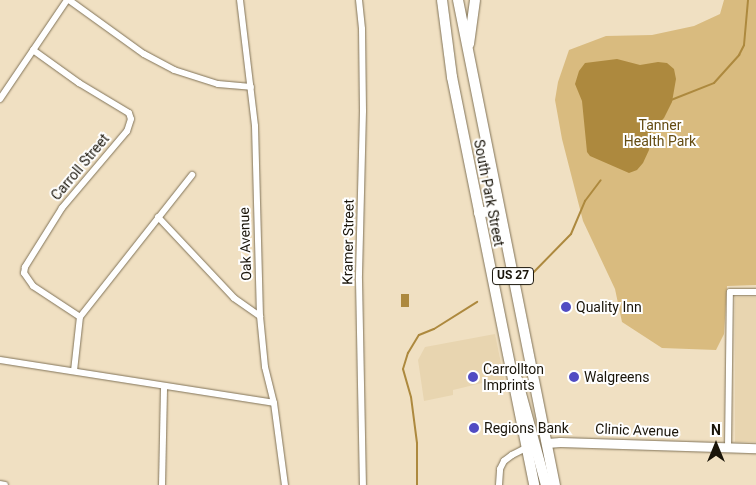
<!DOCTYPE html>
<html>
<head>
<meta charset="utf-8">
<style>
	body { margin:0 }
	#map { position:relative; width:756px; height:485px; overflow:hidden; background:#f0e0c2; font-family:Roboto,sans-serif }
	div>[style] { position:absolute }
	.built>* { inset:0; background:#e8d5b0; transform-origin:0 0 }
	.green>* { inset:0; background:#d9bb7f }
	.water>* { inset:0; background:#ad893e; transform-origin:0 0 }
	.stream>* { height:2px; margin:-1px; padding:0 1px; transform-origin:1px; border-radius:1px; background:#ad893e }
	.roads { filter:drop-shadow(0 0 1px #817358) drop-shadow(0 0 1px #817358) }
	.street>* { height:6px; margin:-3px; padding:0 3px; transform-origin:3px; border-radius:3px; background:#fff }
	.secondary>* { height:9px; margin:-4.5px; padding:0 4.5px; transform-origin:4.5px; border-radius:4.5px; background:#fff }
	.primary>* { height:10px; margin:-5px; padding:0 5px; transform-origin:5px; border-radius:5px; background:#fff }
	.dots>* { width:14px; height:14px; translate:-50% -50%; box-sizing:border-box; border:2px solid #fff; border-radius:50% }
	span { translate:-50% -50%; white-space:nowrap; text-align:center; line-height:1.15; -webkit-text-stroke:4px #fff; paint-order:stroke }
	.shield-label span { padding:1px 4px; background:#fff; border:1px solid; border-radius:4px; -webkit-text-stroke-width:0 }
	.shield-label { font-size:12px; color:#1a150a; font-weight:700 }
	.park-label { font-size:14px; color:#654c12 }
	.street-label { font-size:14px; color:#1a150a }
	.poi-label { font-size:14px; color:#1a150a }
	.left { translate:0 -50%; text-align:left }
	.north { position:absolute; left:691px; top:420px; width:50px; height:50px; -webkit-text-stroke:4px #fff; paint-order:stroke; rotate:0deg; font-size:14px; font-weight:700; line-height:20px; text-align:center; color:#1a150a }
	.north::after { content:''; display:block; margin:auto; width:18px; height:22px; background:#1a150a; clip-path:polygon(50% 0,100% 100%,50% 72%,0 100%) }
</style>
</head>
<body>
<div id="map">
	<div class="built">
		<i style="left:735px;top:297px;width:21px;height:145px"></i>
		<i style="clip-path:polygon(495px 334px,504px 378px,502px 385px,484px 389px,482px 383px,453px 390px,453px 395px,424px 401px,418px 360px,425px 347px)"></i>
	</div>
	<div class="green">
		<i style="clip-path:polygon(724px 0,756px 0,756px 285px,727px 286px,724px 334px,716px 350px,662px 348px,622px 322px,615px 289px,583px 221px,562px 139px,555px 100px,558px 82px,569px 50px,606px 36px,652px 35px,694px 26px,720px 14px)"></i>
	</div>
	<div class="water">
		<i style="clip-path:polygon(617px 59px,640px 65px,658px 62px,667px 63px,674px 69px,676px 79px,672px 102px,664px 118px,651px 132px,649px 150px,643px 163px,637px 170px,629px 173px,590px 156px,587px 152px,582px 101px,575px 84px,579px 71px,585px 63px)"></i>
		<i style="left:401px;top:294px;width:8px;height:13px"></i>
	</div>
	<div class="stream">
		<i style="left:671px;top:100px;width:46px;rotate:-21.6deg"></i>
		<i style="left:714px;top:83px;width:38px;rotate:-48deg"></i>
		<i style="left:739px;top:55px;width:11px;rotate:-63deg"></i>
		<i style="left:744px;top:45px;width:45px;rotate:-84.9deg"></i>
		<i style="left:526px;top:280px;width:64px;rotate:-45.6deg"></i>
		<i style="left:571px;top:234px;width:36px;rotate:-67deg"></i>
		<i style="left:585px;top:201px;width:26px;rotate:-53deg"></i>
		<i style="left:417px;top:485px;width:42px;rotate:-90deg"></i>
		<i style="left:417px;top:443px;width:46px;rotate:-97.4deg"></i>
		<i style="left:411px;top:397px;width:29px;rotate:-106deg"></i>
		<i style="left:403px;top:369px;width:17px;rotate:-73deg"></i>
		<i style="left:408px;top:353px;width:21px;rotate:-59deg"></i>
		<i style="left:419px;top:335px;width:16px;rotate:-22deg"></i>
		<i style="left:434px;top:329px;width:51px;rotate:-32.1deg"></i>
	</div>
	<div class="roads">
		<div class="street">
			<i style="left:69px;top:0;width:92px;rotate:35.8deg"></i>
			<i style="left:144px;top:54px;width:34px;rotate:28deg"></i>
			<i style="left:174px;top:70px;width:46px;rotate:17.7deg"></i>
			<i style="left:218px;top:84px;width:33px;rotate:5deg"></i>
			<i style="left:240px;top:0;width:127px;rotate:83.2deg"></i>
			<i style="left:255px;top:126px;width:190px;rotate:88.5deg"></i>
			<i style="left:260px;top:316px;width:51px;rotate:84.4deg"></i>
			<i style="left:265px;top:367px;width:37px;rotate:76deg"></i>
			<i style="left:274px;top:403px;width:83px;rotate:82.4deg"></i>
			<i style="left:359px;top:0;width:29px;rotate:84deg"></i>
			<i style="left:362px;top:29px;width:82px;rotate:89.3deg"></i>
			<i style="left:363px;top:111px;width:169px;rotate:91.4deg"></i>
			<i style="left:359px;top:280px;width:205px;rotate:88.9deg"></i>
			<i style="left:33px;top:50px;width:57px;rotate:35.7deg"></i>
			<i style="left:79px;top:83px;width:58px;rotate:31deg"></i>
			<i style="left:129px;top:113px;width:6px;rotate:72deg"></i>
			<i style="left:131px;top:119px;width:13px;rotate:108deg"></i>
			<i style="left:127px;top:131px;width:101px;rotate:130.2deg"></i>
			<i style="left:62px;top:208px;width:70px;rotate:122.1deg"></i>
			<i style="left:25px;top:267px;width:6px;rotate:99deg"></i>
			<i style="left:24px;top:273px;width:16px;rotate:55deg"></i>
			<i style="left:33px;top:286px;width:56px;rotate:33.4deg"></i>
			<i style="left:0;top:99px;width:120px;rotate:-55.9deg"></i>
			<i style="left:158px;top:217px;width:111px;rotate:46.8deg"></i>
			<i style="left:234px;top:298px;width:32px;rotate:35deg"></i>
			<i style="left:0;top:360px;width:277px;rotate:8.9deg"></i>
			<i style="left:74px;top:371px;width:54px;rotate:-83.7deg"></i>
			<i style="left:80px;top:317px;width:181px;rotate:-51.7deg"></i>
			<i style="left:728px;top:447px;width:155px;rotate:-89.3deg"></i>
			<i style="left:730px;top:292px;width:26px"></i>
			<i style="left:0;top:484px;width:5px;rotate:11deg"></i>
			<i style="left:162px;top:485px;width:99px;rotate:-88.8deg"></i>
			<i style="left:499px;top:485px;width:16px;rotate:-86deg"></i>
			<i style="left:500px;top:469px;width:9px;rotate:-63deg"></i>
			<i style="left:504px;top:461px;width:10px;rotate:-37deg"></i>
			<i style="left:512px;top:455px;width:16px;rotate:-27deg"></i>
		</div>
		<div class="secondary">
			<i style="left:547px;top:443px;width:13px;rotate:-4deg"></i>
			<i style="left:560px;top:442px;width:196px;rotate:1.8deg"></i>
		</div>
		<div class="primary">
			<i style="left:442px;top:0;width:78px;rotate:82.6deg"></i>
			<i style="left:452px;top:77px;width:416px;rotate:78.6deg"></i>
			<i style="left:458px;top:0;width:495px;rotate:78.7deg"></i>
			<i style="left:469px;top:44px;width:44px;rotate:-82.2deg"></i>
			<i style="left:479px;top:213px;width:20px;rotate:-11deg"></i>
			<i style="left:517px;top:379px;width:110px;rotate:74.7deg"></i>
		</div>
	</div>
	<div class="dots">
		<i style="left:566px;top:307px;background:#514cc3"></i>
		<i style="left:473px;top:377px;background:#514cc3"></i>
		<i style="left:574px;top:377px;background:#514cc3"></i>
		<i style="left:474px;top:428px;background:#514cc3"></i>
	</div>
	<div class="shield-label">
		<span style="left:513px;top:276px">US 27</span>
	</div>
	<div class="park-label">
		<span style="left:660px;top:133px">Tanner<br>Health Park</span>
	</div>
	<div class="street-label">
		<span style="left:80px;top:167px;rotate:-50deg">Carroll Street</span>
		<span style="left:489px;top:193px;rotate:79deg">South Park Street</span>
		<span style="left:348px;top:242px;rotate:-89deg">Kramer Street</span>
		<span style="left:245px;top:244px;rotate:-92deg">Oak Avenue</span>
		<span style="left:637px;top:430px;rotate:2deg">Clinic Avenue</span>
	</div>
	<div class="poi-label">
		<span class="left" style="left:576px;top:307px">Quality Inn</span>
		<span class="left" style="left:483px;top:377px">Carrollton<br>Imprints</span>
		<span class="left" style="left:584px;top:377px">Walgreens</span>
		<span class="left" style="left:484px;top:428px">Regions Bank</span>
	</div>
	<div class="north">N</div>
</div>
</body>
</html>
